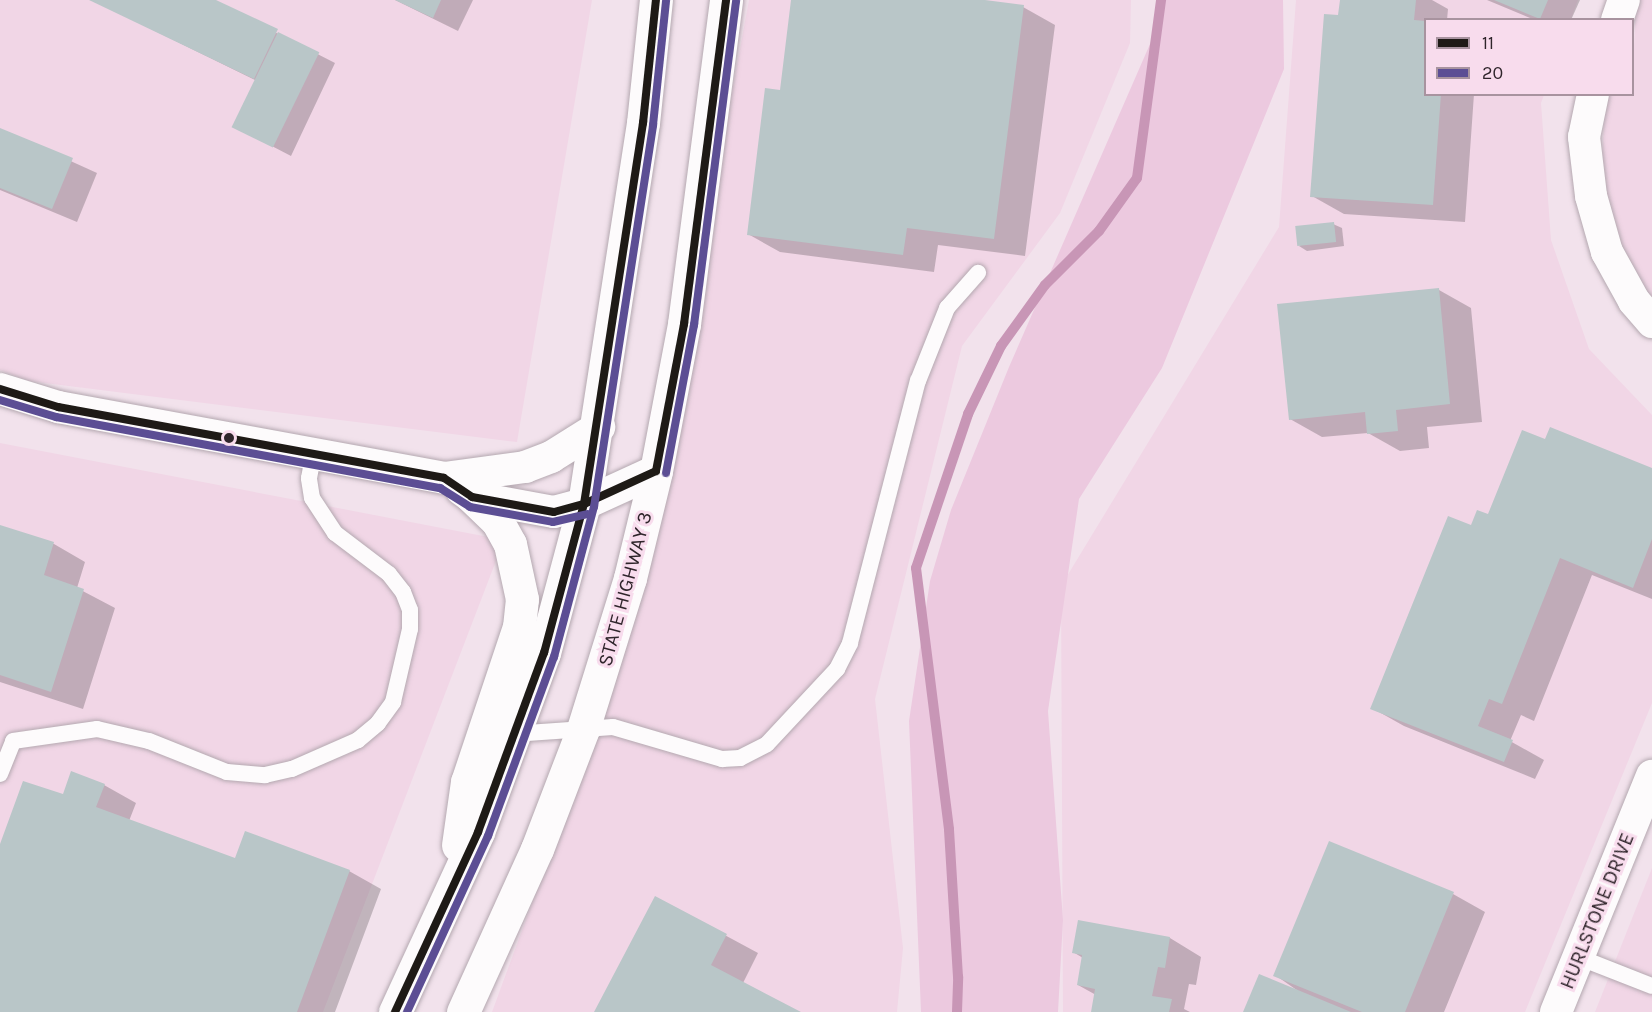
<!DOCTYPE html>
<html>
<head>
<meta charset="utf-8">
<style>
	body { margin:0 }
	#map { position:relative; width:1652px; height:1012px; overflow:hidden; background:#f2e2ec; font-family:Karla,sans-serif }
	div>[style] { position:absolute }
	.built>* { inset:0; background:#f1d6e6 }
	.green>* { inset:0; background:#ecc9df }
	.shadow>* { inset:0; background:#0003 }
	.stream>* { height:10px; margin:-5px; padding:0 5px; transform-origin:5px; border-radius:5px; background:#c896b6 }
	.building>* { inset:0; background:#b9c6c8; transform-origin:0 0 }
	.roads { filter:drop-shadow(0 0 2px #b4a8b0) drop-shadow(0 0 2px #b4a8b0) }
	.lane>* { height:16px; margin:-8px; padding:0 8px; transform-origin:8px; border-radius:8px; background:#fdfbfc }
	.street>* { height:32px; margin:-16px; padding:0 16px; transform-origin:16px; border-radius:16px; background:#fdfbfc }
	.highway>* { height:33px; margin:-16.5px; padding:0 16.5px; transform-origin:16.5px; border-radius:16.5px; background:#fdfbfc }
	.bus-1>* { height:8px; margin:-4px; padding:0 4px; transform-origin:4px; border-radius:4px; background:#1e1a16 }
	.bus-2>* { height:8px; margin:-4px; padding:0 4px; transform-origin:4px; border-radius:4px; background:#5c4e94 }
	.dots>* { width:16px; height:16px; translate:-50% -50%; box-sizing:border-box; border:3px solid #f8dced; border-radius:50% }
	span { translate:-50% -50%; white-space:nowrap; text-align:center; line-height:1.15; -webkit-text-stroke:6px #f8dced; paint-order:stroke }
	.street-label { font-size:20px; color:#2f252b }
	.legend { position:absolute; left:1424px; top:18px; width:210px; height:78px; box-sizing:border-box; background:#f8dced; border:2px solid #a8939f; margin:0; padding:8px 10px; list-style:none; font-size:18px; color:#2f252b }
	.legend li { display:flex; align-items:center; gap:12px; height:30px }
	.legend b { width:30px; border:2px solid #a8939f }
</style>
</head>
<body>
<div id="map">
	<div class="built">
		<i style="clip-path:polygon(0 0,592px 0,517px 442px,29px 381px,0 370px)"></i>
		<i style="clip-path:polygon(749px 0,1131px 0,1130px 43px,1060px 213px,962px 346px,875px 699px,903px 948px,897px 1012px,492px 1012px,574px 789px,643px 574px)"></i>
		<i style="clip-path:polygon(1296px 0,1578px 0,1571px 19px,1426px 20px,1426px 94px,1544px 95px,1541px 103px,1551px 240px,1589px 349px,1652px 415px,1652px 703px,1525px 1012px,1063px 1012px,1061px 586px,1279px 227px)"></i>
		<i style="clip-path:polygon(1636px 0,1652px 0,1652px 301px,1600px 220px,1605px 95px,1632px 94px)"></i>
		<i style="clip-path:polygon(0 443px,504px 540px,323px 1012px,0 1012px)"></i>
		<i style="clip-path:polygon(1652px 868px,1652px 1012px,1595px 1012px)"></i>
	</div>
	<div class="green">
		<i style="clip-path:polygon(1158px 0,1283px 0,1284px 69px,1162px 368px,1079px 499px,1048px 711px,1063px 920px,1058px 1012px,921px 1012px,909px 721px,930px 581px,951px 510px,1009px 367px,1157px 28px)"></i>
	</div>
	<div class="shadow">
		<i style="clip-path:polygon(92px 0,212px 0,335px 63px,291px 156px,235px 127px,257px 81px)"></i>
		<i style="clip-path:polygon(395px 0,473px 0,458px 31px)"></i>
		<i style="clip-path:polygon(793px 0,973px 0,1023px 7px,1055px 25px,1025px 256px,938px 245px,934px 272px,780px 252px,748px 234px,781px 91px)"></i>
		<i style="clip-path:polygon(1341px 0,1432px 0,1448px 9px,1447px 20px,1426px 20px,1426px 94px,1474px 94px,1465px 222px,1344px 214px,1312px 196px)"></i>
		<i style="clip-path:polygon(1487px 0,1580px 0,1571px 20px,1535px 20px)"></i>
		<i style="clip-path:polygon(0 129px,97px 173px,77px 222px,0 190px)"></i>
		<i style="clip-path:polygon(1333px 224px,1342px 228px,1344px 246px,1307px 251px,1299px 246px)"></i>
		<i style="clip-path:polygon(1439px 290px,1471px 308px,1482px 422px,1427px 427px,1429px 448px,1400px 451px,1368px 433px,1322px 437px,1290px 419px)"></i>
		<i style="clip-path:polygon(1546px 441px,1652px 469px,1652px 599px,1592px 575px,1534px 721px,1521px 715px,1510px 741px,1544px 760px,1535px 779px,1404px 726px,1372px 708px,1472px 527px,1489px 516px)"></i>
		<i style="clip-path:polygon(0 526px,54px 544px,85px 562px,77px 588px,115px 608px,83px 709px,0 682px)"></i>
		<i style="clip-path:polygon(104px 785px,136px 803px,129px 821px,236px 860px,349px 871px,381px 889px,335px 1012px,0 1012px,0 848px,64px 796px)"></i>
		<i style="clip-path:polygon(1453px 894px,1485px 912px,1444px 1012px,1245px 1012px,1301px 993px,1275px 975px)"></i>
		<i style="clip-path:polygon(656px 898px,758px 953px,743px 983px,798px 1012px,596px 1012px)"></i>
		<i style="clip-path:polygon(1170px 938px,1201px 957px,1196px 985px,1189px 984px,1184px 1009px,1190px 1012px,1093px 1012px,1096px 995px,1078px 985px,1083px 958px,1073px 952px)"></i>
	</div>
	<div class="stream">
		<i style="left:957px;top:1012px;width:35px;rotate:-88deg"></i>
		<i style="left:958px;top:977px;width:148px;rotate:-93.5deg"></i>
		<i style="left:949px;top:829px;width:263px;rotate:-97.2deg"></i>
		<i style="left:916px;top:568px;width:163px;rotate:-71.3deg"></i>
		<i style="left:968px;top:414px;width:76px;rotate:-64.1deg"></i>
		<i style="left:1001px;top:346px;width:75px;rotate:-54.2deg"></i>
		<i style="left:1045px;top:285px;width:76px;rotate:-45deg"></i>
		<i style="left:1099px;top:231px;width:65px;rotate:-54.4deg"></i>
		<i style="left:1137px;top:178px;width:180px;rotate:-82.3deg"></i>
	</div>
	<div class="building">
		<i style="clip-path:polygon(89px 0,216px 0,278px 29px,254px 79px)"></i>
		<i style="clip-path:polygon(395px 0,441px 0,433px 18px)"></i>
		<i style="clip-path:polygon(791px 0,985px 0,1024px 5px,994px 239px,907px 228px,903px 255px,747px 235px,765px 88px,780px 90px)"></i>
		<i style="clip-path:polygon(1340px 0,1416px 0,1414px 20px,1426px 21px,1426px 94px,1441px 94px,1433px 205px,1310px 197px,1324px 14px,1338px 15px)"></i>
		<i style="clip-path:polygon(1494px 0,1548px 0,1540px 19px)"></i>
		<i style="left:278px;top:32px;width:46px;height:106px;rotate:26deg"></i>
		<i style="clip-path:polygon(0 128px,73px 158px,52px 209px,0 188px)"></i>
		<i style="left:1334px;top:222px;width:20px;height:39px;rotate:84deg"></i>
		<i style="clip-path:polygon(1439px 288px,1450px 404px,1396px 410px,1398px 431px,1367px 434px,1365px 412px,1289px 420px,1277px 304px)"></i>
		<i style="clip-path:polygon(1550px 427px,1652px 468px,1652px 539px,1633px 588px,1560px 558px,1502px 704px,1489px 699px,1478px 726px,1513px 740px,1504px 762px,1370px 709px,1448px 516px,1471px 525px,1477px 510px,1488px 514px,1522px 430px,1545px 439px)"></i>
		<i style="clip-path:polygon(0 525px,54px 542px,44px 575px,84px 589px,51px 692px,0 675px)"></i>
		<i style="clip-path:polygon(71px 771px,105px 784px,96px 807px,235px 858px,245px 831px,350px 870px,297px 1012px,0 1012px,0 844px,23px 781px,63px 794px)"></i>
		<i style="clip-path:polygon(1329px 841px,1454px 892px,1405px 1012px,1362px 1012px,1273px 976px)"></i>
		<i style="clip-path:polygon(655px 896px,727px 934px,711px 965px,801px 1012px,594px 1012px)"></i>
		<i style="clip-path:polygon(1078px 920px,1170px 937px,1165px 968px,1158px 967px,1152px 996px,1172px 999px,1169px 1012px,1091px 1012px,1095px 989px,1077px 985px,1082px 955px,1072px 953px)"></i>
		<i style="clip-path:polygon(1259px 974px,1351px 1012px,1243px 1012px)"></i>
	</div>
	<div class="roads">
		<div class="lane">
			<i style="left:513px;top:734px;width:100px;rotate:-4deg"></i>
			<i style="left:613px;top:727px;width:114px;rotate:16.4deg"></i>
			<i style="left:722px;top:759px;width:18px;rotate:-3deg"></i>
			<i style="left:740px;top:758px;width:30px;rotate:-27deg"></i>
			<i style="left:767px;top:744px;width:103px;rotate:-47deg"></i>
			<i style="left:837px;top:669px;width:29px;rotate:-63deg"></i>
			<i style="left:850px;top:643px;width:271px;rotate:-75.5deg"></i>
			<i style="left:918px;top:381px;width:79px;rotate:-68.3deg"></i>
			<i style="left:947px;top:308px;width:47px;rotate:-48.5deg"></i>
			<i style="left:0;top:774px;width:35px;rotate:-68deg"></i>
			<i style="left:13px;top:741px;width:85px;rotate:-8.1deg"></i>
			<i style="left:97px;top:729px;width:53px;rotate:13deg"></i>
			<i style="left:149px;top:741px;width:84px;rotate:21.7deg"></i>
			<i style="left:227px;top:772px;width:38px;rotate:5deg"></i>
			<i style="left:265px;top:775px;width:28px;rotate:-13deg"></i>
			<i style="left:292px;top:769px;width:72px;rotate:-23.7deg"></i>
			<i style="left:358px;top:740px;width:26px;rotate:-40deg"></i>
			<i style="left:378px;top:723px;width:26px;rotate:-54deg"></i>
			<i style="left:393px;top:702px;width:75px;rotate:-76.9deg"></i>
			<i style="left:410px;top:629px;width:19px;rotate:-90deg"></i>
			<i style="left:410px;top:610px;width:19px;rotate:-111deg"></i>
			<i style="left:403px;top:592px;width:23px;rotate:-128deg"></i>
			<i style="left:389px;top:574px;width:68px;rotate:-142.8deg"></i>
			<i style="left:335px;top:533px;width:42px;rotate:-123.3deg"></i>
			<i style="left:312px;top:498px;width:20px;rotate:-99deg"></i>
			<i style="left:309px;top:478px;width:21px;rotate:-79deg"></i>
			<i style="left:1578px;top:957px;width:79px;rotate:21.4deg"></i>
		</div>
		<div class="street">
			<i style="left:1617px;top:20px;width:21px;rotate:-71deg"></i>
			<i style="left:1593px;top:94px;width:44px;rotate:101.8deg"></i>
			<i style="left:1584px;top:137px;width:59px;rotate:83.2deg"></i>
			<i style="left:1591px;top:196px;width:58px;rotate:74.1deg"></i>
			<i style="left:1607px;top:252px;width:56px;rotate:61.1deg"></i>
			<i style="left:1634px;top:301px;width:28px;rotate:49deg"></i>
			<i style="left:0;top:389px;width:61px;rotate:17.2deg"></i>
			<i style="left:58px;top:407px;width:392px;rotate:10.4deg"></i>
			<i style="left:444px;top:478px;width:82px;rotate:-7.7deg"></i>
			<i style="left:525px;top:467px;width:28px;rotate:-21deg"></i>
			<i style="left:551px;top:457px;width:57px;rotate:-32deg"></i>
			<i style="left:461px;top:489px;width:14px;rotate:36deg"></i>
			<i style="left:472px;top:497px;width:83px;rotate:10.4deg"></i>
			<i style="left:554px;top:512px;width:31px;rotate:-15deg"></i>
			<i style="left:584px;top:504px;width:79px;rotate:-24.6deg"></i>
			<i style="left:1556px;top:1012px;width:255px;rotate:-67.9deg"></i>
		</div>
		<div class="highway">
			<i style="left:458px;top:845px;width:64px;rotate:-81.9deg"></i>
			<i style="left:467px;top:782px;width:163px;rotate:-71.5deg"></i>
			<i style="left:519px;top:627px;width:28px;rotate:-84deg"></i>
			<i style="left:522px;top:599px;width:56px;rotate:-102.3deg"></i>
			<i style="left:510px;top:544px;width:26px;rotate:-119deg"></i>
			<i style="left:497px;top:521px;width:35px;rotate:-136deg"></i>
			<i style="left:395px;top:1012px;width:198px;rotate:-65.2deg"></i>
			<i style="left:478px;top:832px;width:191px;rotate:-69.8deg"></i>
			<i style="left:544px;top:653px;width:154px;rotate:-75deg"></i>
			<i style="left:584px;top:504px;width:386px;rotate:-81.2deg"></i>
			<i style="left:643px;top:123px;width:124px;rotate:-84deg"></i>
			<i style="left:463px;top:1012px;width:179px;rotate:-65.6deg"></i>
			<i style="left:537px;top:849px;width:129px;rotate:-69deg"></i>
			<i style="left:583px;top:729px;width:158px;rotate:-72.7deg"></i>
			<i style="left:630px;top:578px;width:110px;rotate:-76.3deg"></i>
			<i style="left:656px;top:471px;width:150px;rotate:-79.2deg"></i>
			<i style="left:684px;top:324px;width:327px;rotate:-82.6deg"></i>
		</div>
	</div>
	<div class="bus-1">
		<i style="left:0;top:389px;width:61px;rotate:17.2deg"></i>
		<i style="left:58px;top:407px;width:392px;rotate:10.4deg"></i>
		<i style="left:444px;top:478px;width:34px;rotate:34deg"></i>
		<i style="left:472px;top:497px;width:83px;rotate:10.4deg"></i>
		<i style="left:554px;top:512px;width:31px;rotate:-15deg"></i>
		<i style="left:584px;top:504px;width:79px;rotate:-24.6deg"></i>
		<i style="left:656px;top:471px;width:150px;rotate:-79.2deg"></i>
		<i style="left:684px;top:324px;width:327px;rotate:-82.6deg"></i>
		<i style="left:395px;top:1012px;width:198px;rotate:-65.2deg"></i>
		<i style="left:478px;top:832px;width:191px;rotate:-69.8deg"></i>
		<i style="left:544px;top:653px;width:154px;rotate:-75deg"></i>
		<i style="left:584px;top:504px;width:386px;rotate:-81.2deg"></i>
		<i style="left:643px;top:123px;width:124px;rotate:-84deg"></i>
	</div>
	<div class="bus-2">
		<i style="left:0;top:400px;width:59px;rotate:16.9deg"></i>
		<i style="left:56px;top:417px;width:391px;rotate:10.5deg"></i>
		<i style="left:440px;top:488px;width:36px;rotate:32deg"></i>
		<i style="left:470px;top:507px;width:84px;rotate:10.2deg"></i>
		<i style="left:553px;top:522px;width:35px;rotate:-13deg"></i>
		<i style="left:666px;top:473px;width:151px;rotate:-79.3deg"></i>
		<i style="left:694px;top:325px;width:327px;rotate:-82.6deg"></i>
		<i style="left:407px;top:1012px;width:194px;rotate:-65.3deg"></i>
		<i style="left:488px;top:836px;width:191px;rotate:-69.8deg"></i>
		<i style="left:554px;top:657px;width:155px;rotate:-75.1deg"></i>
		<i style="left:594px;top:507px;width:387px;rotate:-81.2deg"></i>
		<i style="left:653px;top:125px;width:125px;rotate:-84deg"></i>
	</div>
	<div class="dots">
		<i style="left:229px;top:438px;background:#2f252b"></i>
	</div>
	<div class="street-label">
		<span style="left:625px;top:589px;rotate:-75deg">STATE HIGHWAY 3</span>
		<span style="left:1597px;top:911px;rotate:-68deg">HURLSTONE DRIVE</span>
	</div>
	<ul class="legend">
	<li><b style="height:8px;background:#1e1a16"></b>11</li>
	<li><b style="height:8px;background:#5c4e94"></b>20</li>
	</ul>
</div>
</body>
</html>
